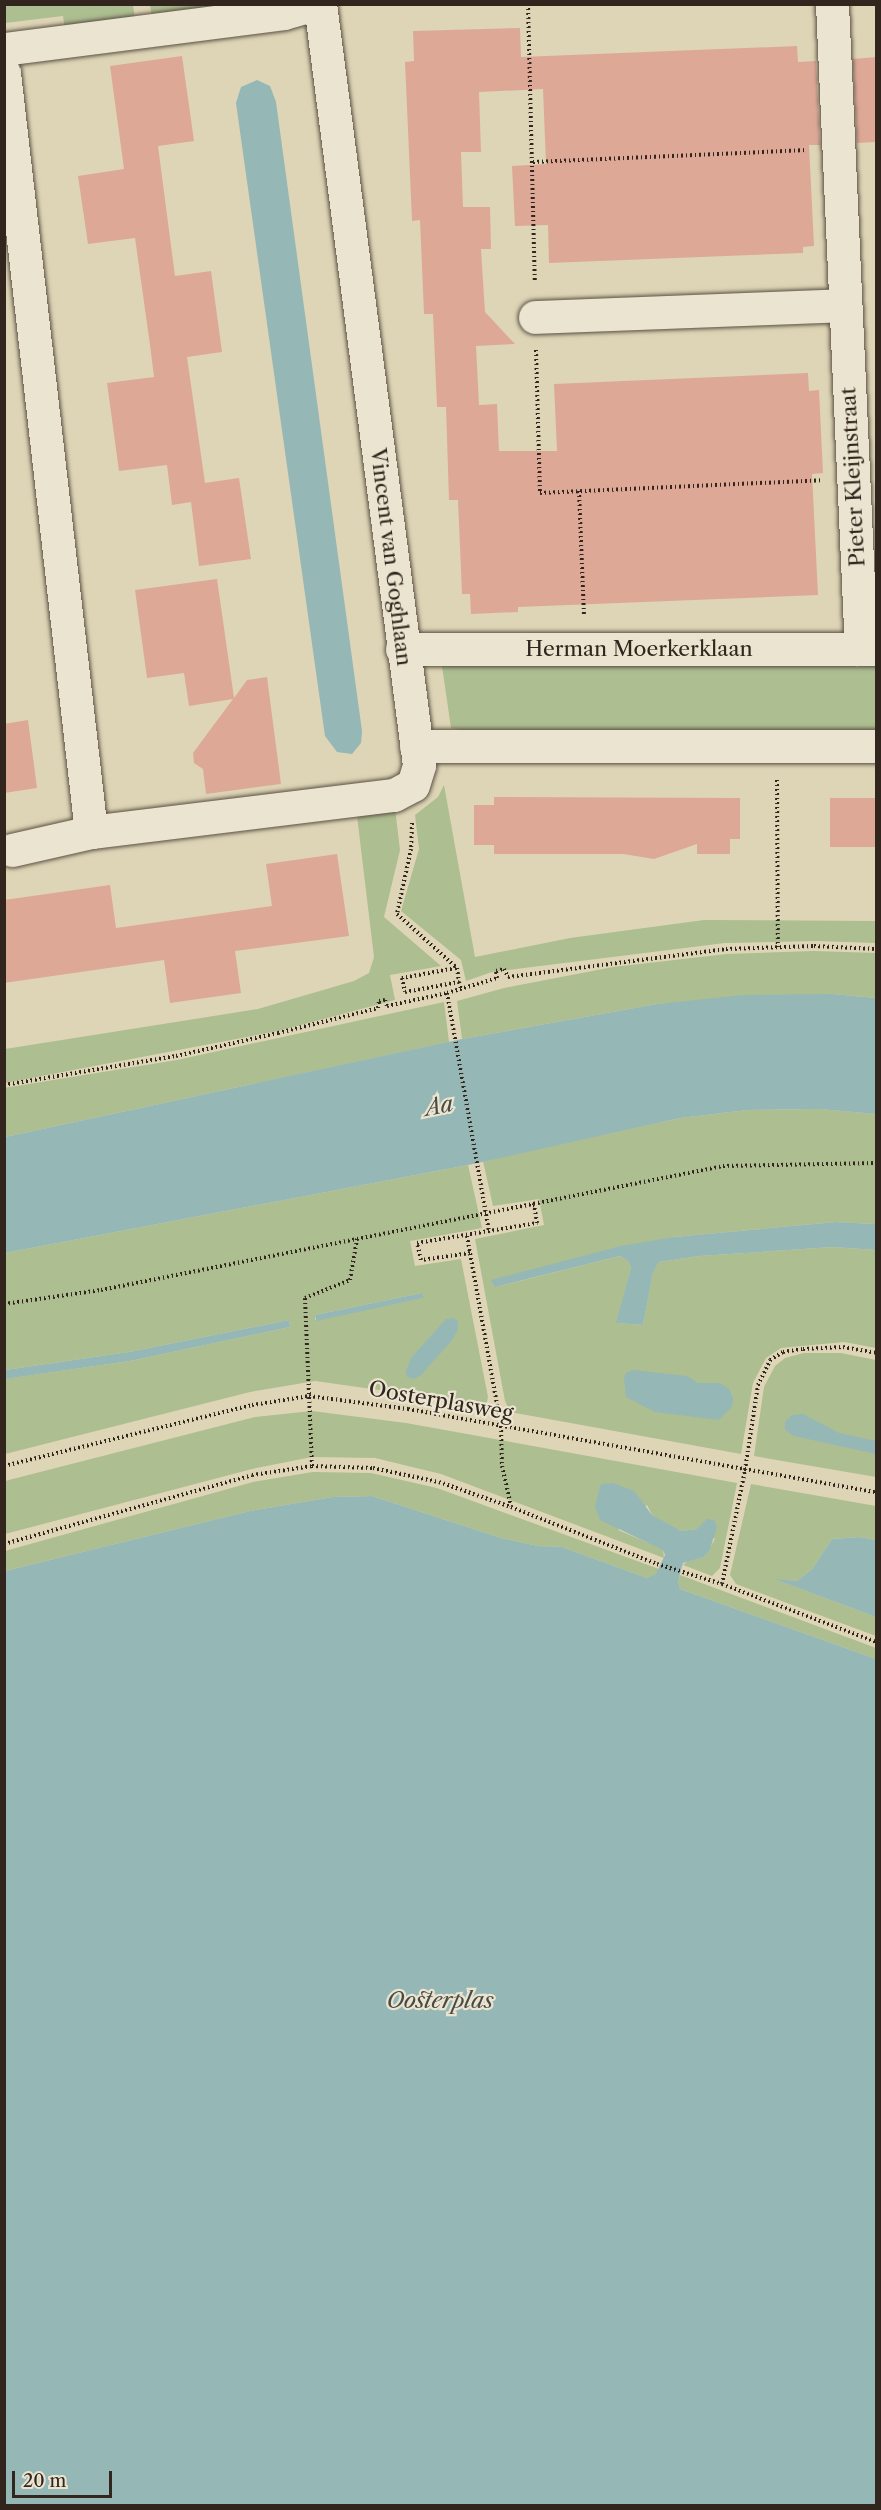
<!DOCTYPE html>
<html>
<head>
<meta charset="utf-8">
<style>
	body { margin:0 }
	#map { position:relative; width:881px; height:2510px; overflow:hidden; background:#ded5b6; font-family:"Libre Caslon Text",serif }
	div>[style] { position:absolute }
	.green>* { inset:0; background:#adbe91 }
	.water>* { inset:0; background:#95b7b6 }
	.building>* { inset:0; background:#dea897; transform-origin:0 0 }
	.path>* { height:4px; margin-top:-2px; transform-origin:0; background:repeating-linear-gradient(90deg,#31251e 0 1.5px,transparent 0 4.5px) }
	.roads { filter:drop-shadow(0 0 2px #5c5144) drop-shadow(0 0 2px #5c5144) }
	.minor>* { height:33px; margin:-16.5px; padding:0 16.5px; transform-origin:16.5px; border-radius:16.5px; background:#eae4d0 }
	span { translate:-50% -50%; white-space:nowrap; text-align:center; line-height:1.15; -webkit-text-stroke:4.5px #eae4d0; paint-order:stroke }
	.street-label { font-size:21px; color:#31251e }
	.water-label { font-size:22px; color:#4a4a44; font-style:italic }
	.frame { position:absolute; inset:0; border:6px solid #31251e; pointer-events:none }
	.scale { position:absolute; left:12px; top:2471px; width:100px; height:27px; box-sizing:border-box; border:3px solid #31251e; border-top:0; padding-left:8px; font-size:18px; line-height:21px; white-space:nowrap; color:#31251e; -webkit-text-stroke:4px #eae4d0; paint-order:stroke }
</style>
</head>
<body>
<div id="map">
	<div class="green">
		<i style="clip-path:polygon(4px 5px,133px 5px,136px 27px,66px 37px,63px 16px,5px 23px)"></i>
		<i style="clip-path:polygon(150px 5px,257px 5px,153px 23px)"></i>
		<i style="clip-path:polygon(876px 661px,876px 732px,466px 731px,451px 728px,442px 666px,448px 662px)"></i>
		<i style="clip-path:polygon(444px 785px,475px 957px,570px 938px,704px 920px,876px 921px,876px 943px,816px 941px,725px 943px,492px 972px,466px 981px,461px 960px,401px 911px,419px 849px,415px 815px,438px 797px)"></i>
		<i style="clip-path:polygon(395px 808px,400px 850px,384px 917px,441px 966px,390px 975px,395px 1000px,278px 1031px,5px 1083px,5px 1049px,258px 1009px,354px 981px,369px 973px,374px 957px,357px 816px)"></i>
		<i style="clip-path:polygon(814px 951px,876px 953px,876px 998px,832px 994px,657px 1004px,462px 1039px,457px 1001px,504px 988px,613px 967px,727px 954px)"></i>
		<i style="clip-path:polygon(444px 1002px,449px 1042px,5px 1137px,4px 1088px,177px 1060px)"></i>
		<i style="clip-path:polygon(819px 1109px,876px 1114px,876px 1224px,836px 1222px,674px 1237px,496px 1287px,620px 1256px,628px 1261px,631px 1268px,617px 1323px,643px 1325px,653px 1271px,659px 1262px,700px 1256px,833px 1247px,876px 1250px,876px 1348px,844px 1342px,781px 1348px,766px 1358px,753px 1383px,741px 1454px,510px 1412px,505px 1401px,475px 1239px,544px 1225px,539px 1199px,493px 1206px,483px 1161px,680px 1118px,748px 1110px)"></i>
		<i style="clip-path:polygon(evenodd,468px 1165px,482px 1228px,410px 1241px,415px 1266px,461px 1259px,488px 1397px,486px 1406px,480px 1410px,408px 1394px,315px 1381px,250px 1392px,5px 1454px,4px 1379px,130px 1361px,290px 1327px,289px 1320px,129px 1352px,5px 1370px,5px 1253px,468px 1165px,422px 1293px,422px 1298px,315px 1320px,315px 1315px,422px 1293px)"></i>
		<i style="clip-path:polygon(804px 1353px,841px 1353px,876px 1360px,876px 1477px,754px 1456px,764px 1387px,775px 1366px,785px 1358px)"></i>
		<i style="clip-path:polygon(312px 1411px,406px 1423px,737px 1483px,720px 1568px,712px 1576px,683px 1565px,688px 1561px,704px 1557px,715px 1539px,697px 1529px,681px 1531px,665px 1524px,652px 1515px,647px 1505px,618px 1530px,663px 1549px,664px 1558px,441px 1474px,375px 1458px,312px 1457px,252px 1469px,5px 1534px,5px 1481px,255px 1417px)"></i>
		<i style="clip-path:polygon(313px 1472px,371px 1473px,437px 1488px,659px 1569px,657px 1574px,647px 1578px,562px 1547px,538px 1546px,501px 1538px,372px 1496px,333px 1497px,250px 1511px,5px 1571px,5px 1551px,253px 1482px)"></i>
		<i style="clip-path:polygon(751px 1484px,876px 1506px,876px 1540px,859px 1537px,832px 1539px,812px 1569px,797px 1581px,777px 1580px,876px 1617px,876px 1636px,736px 1584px,730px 1575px)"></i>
		<i style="clip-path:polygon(680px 1575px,876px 1648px,876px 1659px,680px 1589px,678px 1581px)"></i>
	</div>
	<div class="water">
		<i style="clip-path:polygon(257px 80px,270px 86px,276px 102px,362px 731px,361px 743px,352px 754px,337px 752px,325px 736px,236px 103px,241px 87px)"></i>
		<i style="clip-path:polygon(832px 994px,876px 998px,876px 1114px,819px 1109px,748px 1110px,680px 1118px,468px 1165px,5px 1253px,5px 1137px,462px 1039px,657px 1004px,743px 995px)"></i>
		<i style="clip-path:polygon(836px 1222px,876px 1224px,876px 1250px,833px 1247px,700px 1256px,659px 1262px,653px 1272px,643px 1325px,616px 1323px,631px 1268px,628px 1261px,620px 1256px,495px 1287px,491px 1280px,621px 1246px,674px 1237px)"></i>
		<i style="clip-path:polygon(422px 1293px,423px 1298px,316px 1321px,315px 1315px)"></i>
		<i style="clip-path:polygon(453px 1318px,458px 1321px,458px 1329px,453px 1339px,421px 1375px,414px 1379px,407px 1377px,406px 1371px,411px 1358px,446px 1319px)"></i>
		<i style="clip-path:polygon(289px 1320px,290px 1327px,130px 1361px,5px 1379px,5px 1370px,129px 1352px)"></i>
		<i style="clip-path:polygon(633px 1370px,687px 1376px,698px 1383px,720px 1383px,729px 1389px,733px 1398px,732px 1407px,719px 1420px,655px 1412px,626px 1397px,624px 1377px,626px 1373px)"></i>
		<i style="clip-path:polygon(803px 1414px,839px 1433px,876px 1441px,876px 1454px,794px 1436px,785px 1430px,785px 1422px,792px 1415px)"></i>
		<i style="clip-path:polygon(613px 1483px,634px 1491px,652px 1515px,681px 1531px,697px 1529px,707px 1519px,714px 1520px,717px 1527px,710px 1549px,704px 1557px,683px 1563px,678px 1581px,680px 1589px,876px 1659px,876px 2505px,5px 2505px,5px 1571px,250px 1511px,333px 1497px,372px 1496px,501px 1538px,538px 1546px,562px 1547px,647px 1578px,656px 1574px,665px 1555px,663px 1550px,600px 1520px,595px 1507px,598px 1494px,601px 1484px)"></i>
		<i style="clip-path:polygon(859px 1537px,876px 1540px,876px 1617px,774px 1579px,797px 1581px,812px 1569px,832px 1539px)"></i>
	</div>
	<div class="building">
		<i style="clip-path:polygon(520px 28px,521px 57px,797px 46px,798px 62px,816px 61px,820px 145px,809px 145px,814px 246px,803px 247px,803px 253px,549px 263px,548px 225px,515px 226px,512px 166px,546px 164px,543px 89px,479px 92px,481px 152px,461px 152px,463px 207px,490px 207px,491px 249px,481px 249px,485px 312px,515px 344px,476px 346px,479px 405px,497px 404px,499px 451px,557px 451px,554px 384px,808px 373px,809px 391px,819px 390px,823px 473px,812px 474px,818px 595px,518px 607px,518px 612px,471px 614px,470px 594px,462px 594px,458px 500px,449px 500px,446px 407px,437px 407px,433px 314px,424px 314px,420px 220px,412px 221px,405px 62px,414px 61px,413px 31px)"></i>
		<i style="clip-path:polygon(182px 56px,194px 141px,158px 146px,175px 276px,211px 271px,222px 352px,187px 357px,205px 483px,239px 478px,251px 559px,199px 566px,191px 502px,172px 505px,167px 465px,119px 471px,107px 383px,154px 377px,150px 345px,135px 238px,88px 244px,78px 176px,124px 169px,110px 66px)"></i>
		<i style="clip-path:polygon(876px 57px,876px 142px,857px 143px,853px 59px)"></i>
		<i style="clip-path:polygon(217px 579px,234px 698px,247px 680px,267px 677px,281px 784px,206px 794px,203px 769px,194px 763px,193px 753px,233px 699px,189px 706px,184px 673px,147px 678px,135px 590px)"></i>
		<i style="clip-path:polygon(28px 720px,37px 788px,4px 793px,4px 724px)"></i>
		<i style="clip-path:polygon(494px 797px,740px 798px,740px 839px,730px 839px,730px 854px,697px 854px,697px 844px,654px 859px,623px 854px,494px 854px,494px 845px,474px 845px,474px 805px,494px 805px)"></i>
		<i style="left:830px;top:798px;width:46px;height:49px"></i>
		<i style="clip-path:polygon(337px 854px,349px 936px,235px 951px,241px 993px,170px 1003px,164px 960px,4px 983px,4px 900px,110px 885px,116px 928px,272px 906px,266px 864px)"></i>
	</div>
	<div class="path">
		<i style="left:528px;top:4px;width:279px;rotate:88.6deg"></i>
		<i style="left:533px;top:162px;width:274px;rotate:-2.5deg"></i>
		<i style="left:536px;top:350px;width:143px;rotate:88.4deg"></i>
		<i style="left:540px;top:493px;width:282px;rotate:-2.6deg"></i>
		<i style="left:579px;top:491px;width:125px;rotate:87.7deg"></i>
		<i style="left:777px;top:780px;width:167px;rotate:89.7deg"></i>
		<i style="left:412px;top:823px;width:26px;rotate:92deg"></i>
		<i style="left:411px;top:849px;width:66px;rotate:102.2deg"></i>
		<i style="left:397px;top:914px;width:81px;rotate:42deg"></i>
		<i style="left:457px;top:968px;width:14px;rotate:82deg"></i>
		<i style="left:456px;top:968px;width:55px;rotate:169.5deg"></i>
		<i style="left:402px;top:978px;width:14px;rotate:78deg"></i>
		<i style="left:405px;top:992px;width:55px;rotate:-10.5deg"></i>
		<i style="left:459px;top:982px;width:7px;rotate:74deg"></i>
		<i style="left:447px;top:993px;width:243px;rotate:80deg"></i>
		<i style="left:4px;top:1085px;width:174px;rotate:-9.6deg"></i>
		<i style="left:176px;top:1056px;width:105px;rotate:-12.7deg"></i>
		<i style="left:278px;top:1033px;width:103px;rotate:-14deg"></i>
		<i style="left:378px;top:1008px;width:7px;rotate:-82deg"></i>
		<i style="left:379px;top:1001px;width:6px;rotate:-9deg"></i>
		<i style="left:385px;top:1000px;width:6px;rotate:72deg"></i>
		<i style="left:387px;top:1006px;width:61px;rotate:-12.2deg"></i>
		<i style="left:447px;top:993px;width:52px;rotate:-16.7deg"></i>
		<i style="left:497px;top:978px;width:7px;rotate:-98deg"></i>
		<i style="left:496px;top:971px;width:8px;rotate:-14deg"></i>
		<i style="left:504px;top:969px;width:9px;rotate:63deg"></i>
		<i style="left:508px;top:977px;width:220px;rotate:-7.3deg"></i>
		<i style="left:726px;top:949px;width:88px;rotate:-2deg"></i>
		<i style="left:814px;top:946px;width:62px;rotate:2.8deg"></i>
		<i style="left:467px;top:1236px;width:193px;rotate:79.9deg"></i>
		<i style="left:501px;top:1426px;width:40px;rotate:88.6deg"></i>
		<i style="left:502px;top:1466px;width:41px;rotate:77.3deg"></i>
		<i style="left:470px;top:1253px;width:49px;rotate:171.9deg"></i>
		<i style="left:421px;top:1260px;width:17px;rotate:-103deg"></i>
		<i style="left:417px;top:1243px;width:122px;rotate:-9.5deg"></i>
		<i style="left:537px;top:1223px;width:18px;rotate:-99deg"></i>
		<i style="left:534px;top:1205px;width:3px;rotate:162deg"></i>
		<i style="left:4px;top:1304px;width:98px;rotate:-8.2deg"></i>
		<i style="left:101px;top:1290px;width:634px;rotate:-11.27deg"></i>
		<i style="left:723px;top:1166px;width:153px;rotate:-1.1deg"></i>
		<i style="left:4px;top:1466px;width:255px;rotate:-13.8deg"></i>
		<i style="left:252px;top:1405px;width:58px;rotate:-9deg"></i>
		<i style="left:309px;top:1396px;width:100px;rotate:7.5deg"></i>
		<i style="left:408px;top:1409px;width:475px;rotate:10.1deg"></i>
		<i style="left:312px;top:1466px;width:168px;rotate:-92.4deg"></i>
		<i style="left:305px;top:1298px;width:48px;rotate:-21.8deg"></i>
		<i style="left:350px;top:1280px;width:42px;rotate:-80.3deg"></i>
		<i style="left:4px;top:1544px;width:257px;rotate:-15.5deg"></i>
		<i style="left:252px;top:1475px;width:61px;rotate:-8.5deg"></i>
		<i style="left:312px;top:1466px;width:61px;rotate:1.9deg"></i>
		<i style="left:373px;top:1468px;width:67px;rotate:12deg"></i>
		<i style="left:439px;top:1482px;width:76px;rotate:19.1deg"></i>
		<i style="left:511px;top:1507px;width:157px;rotate:21.3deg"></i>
		<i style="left:657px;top:1564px;width:68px;rotate:17.1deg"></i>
		<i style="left:722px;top:1584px;width:165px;rotate:20.6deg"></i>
		<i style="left:722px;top:1584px;width:116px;rotate:-78.6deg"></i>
		<i style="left:745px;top:1470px;width:86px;rotate:-81.3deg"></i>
		<i style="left:758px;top:1385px;width:28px;rotate:-64deg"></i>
		<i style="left:770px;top:1360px;width:15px;rotate:-32deg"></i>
		<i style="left:783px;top:1352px;width:20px;rotate:-9deg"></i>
		<i style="left:803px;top:1349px;width:40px;rotate:-2.9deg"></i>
		<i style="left:843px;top:1347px;width:34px;rotate:10deg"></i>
	</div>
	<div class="roads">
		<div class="minor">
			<i style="left:832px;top:4px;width:646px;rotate:87.43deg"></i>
			<i style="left:4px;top:49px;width:282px;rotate:-7.3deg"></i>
			<i style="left:284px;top:13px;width:32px;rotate:-16deg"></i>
			<i style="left:4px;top:73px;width:764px;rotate:83.46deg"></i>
			<i style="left:91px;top:832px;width:305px;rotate:-7deg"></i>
			<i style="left:394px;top:795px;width:21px;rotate:-28deg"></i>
			<i style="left:413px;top:785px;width:21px;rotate:-73deg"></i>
			<i style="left:419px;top:765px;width:767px;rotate:-97.41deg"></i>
			<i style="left:535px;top:317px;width:310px;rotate:-2.2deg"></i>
			<i style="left:402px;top:649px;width:474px"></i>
			<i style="left:416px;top:746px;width:460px"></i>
			<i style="left:12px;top:850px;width:81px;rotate:-12.8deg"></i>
		</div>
	</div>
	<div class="street-label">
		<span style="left:853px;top:477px;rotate:-93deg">Pieter Kleijnstraat</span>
		<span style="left:391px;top:557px;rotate:83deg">Vincent van Goghlaan</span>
		<span style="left:639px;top:649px">Herman Moerkerklaan</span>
		<span style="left:441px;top:1401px;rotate:10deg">Oosterplasweg</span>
	</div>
	<div class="water-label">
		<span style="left:439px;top:1106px;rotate:-11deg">Aa</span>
		<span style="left:440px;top:2001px">Oosterplas</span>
	</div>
	<div class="frame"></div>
	<div class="scale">20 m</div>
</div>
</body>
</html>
